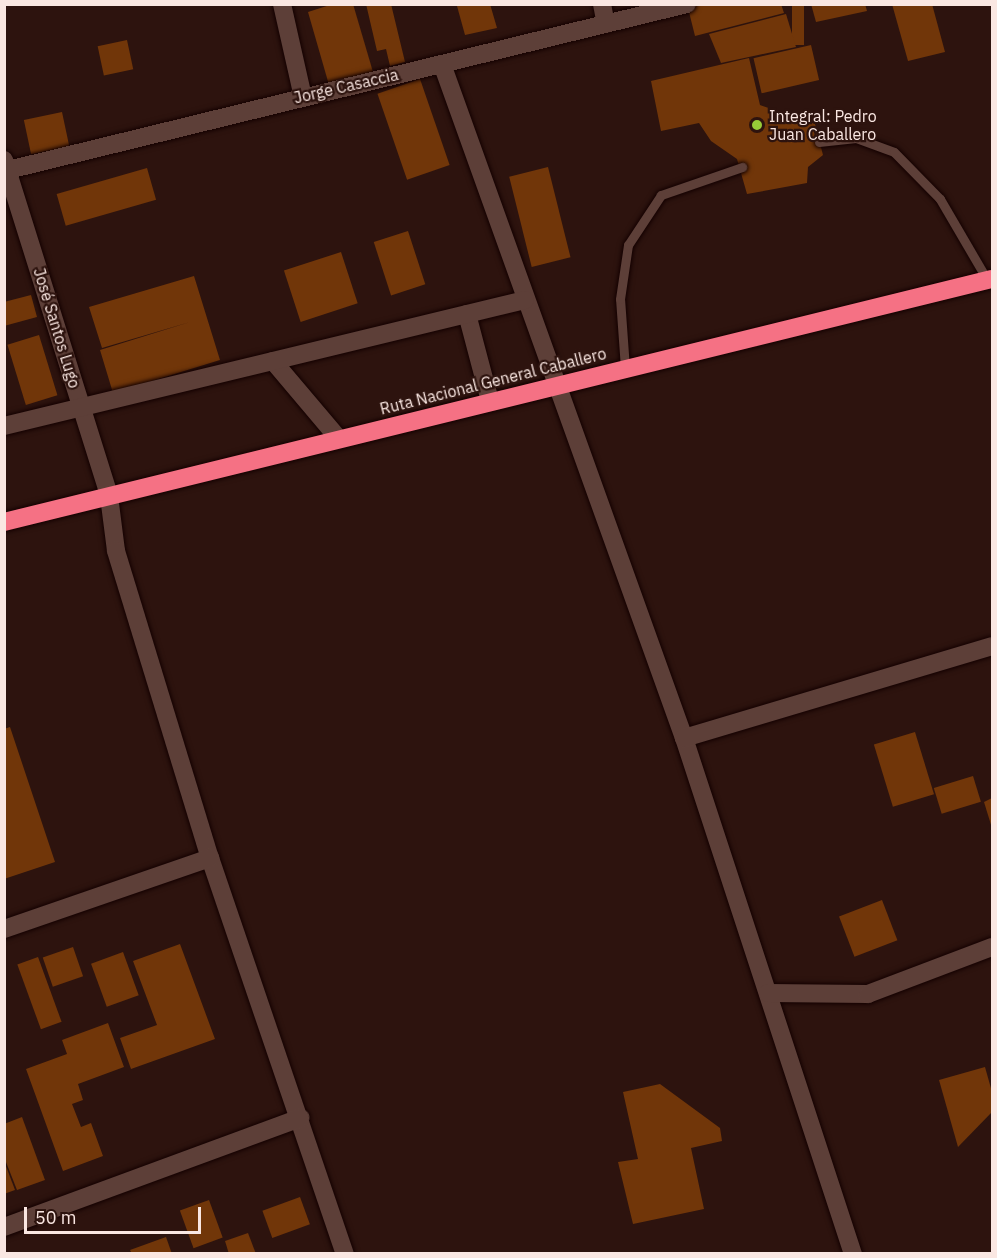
<!DOCTYPE html>
<html>
<head>
<meta charset="utf-8">
<style>
	body { margin:0 }
	#map { position:relative; width:997px; height:1258px; overflow:hidden; background:#2d130e; font-family:"IBM Plex Sans",sans-serif }
	div>[style] { position:absolute }
	.building>* { inset:0; background:#713609; transform-origin:0 0 }
	.roads { filter:drop-shadow(0 0 2px #140100) drop-shadow(0 0 2px #140100) }
	.lane>* { height:9px; margin:-4.5px; padding:0 4.5px; transform-origin:4.5px; border-radius:4.5px; background:#5d3f38 }
	.street>* { height:18px; margin:-9px; padding:0 9px; transform-origin:9px; border-radius:9px; background:#5d3f38 }
	.highway>* { height:18px; margin:-9px; padding:0 9px; transform-origin:9px; border-radius:9px; background:#f57184 }
	.dots>* { width:16px; height:16px; translate:-50% -50%; box-sizing:border-box; border:3px solid #2d130e; border-radius:50% }
	span { translate:-50% -50%; white-space:nowrap; text-align:center; line-height:1.15; -webkit-text-stroke:4.5px #2d130e; paint-order:stroke }
	.street-label { font-size:16px; color:#fae7e2 }
	.poi-label { font-size:16px; color:#fae7e2 }
	.left { translate:0 -50%; text-align:left }
	.frame { position:absolute; inset:0; border:6px solid #fae7e2; pointer-events:none }
	.scale { position:absolute; left:24px; top:1207px; width:177px; height:27px; box-sizing:border-box; border:3px solid #fae7e2; border-top:0; padding-left:8px; font-size:18px; line-height:21px; white-space:nowrap; color:#fae7e2; -webkit-text-stroke:4px #2d130e; paint-order:stroke }
</style>
</head>
<body>
<div id="map">
	<div class="building">
		<i style="clip-path:polygon(333px 4px,353px 4px,373px 72px,329px 85px,308px 12px)"></i>
		<i style="clip-path:polygon(366px 4px,391px 4px,405px 62px,390px 66px,386px 49px,377px 51px)"></i>
		<i style="clip-path:polygon(490px 4px,497px 28px,465px 35px,457px 6px)"></i>
		<i style="clip-path:polygon(701px 4px,781px 4px,784px 13px,695px 36px,688px 8px)"></i>
		<i style="left:792px;top:4px;width:12px;height:41px"></i>
		<i style="clip-path:polygon(811px 4px,865px 4px,867px 11px,816px 22px)"></i>
		<i style="clip-path:polygon(892px 4px,932px 4px,945px 52px,908px 61px)"></i>
		<i style="clip-path:polygon(786px 14px,796px 47px,721px 63px,709px 34px)"></i>
		<i style="left:127px;top:40px;width:30px;height:30px;rotate:78deg"></i>
		<i style="left:811px;top:45px;width:36px;height:59px;rotate:77deg"></i>
		<i style="clip-path:polygon(749px 58px,760px 105px,815px 124px,823px 155px,808px 167px,807px 183px,747px 194px,737px 159px,711px 141px,699px 123px,661px 131px,651px 81px)"></i>
		<i style="left:420px;top:79px;width:91px;height:45px;rotate:71deg"></i>
		<i style="left:62px;top:112px;width:35px;height:39px;rotate:78deg"></i>
		<i style="left:548px;top:167px;width:93px;height:40px;rotate:76deg"></i>
		<i style="left:147px;top:168px;width:33px;height:94px;rotate:74deg"></i>
		<i style="left:408px;top:231px;width:56px;height:36px;rotate:72deg"></i>
		<i style="left:341px;top:252px;width:54px;height:60px;rotate:72deg"></i>
		<i style="clip-path:polygon(194px 276px,220px 360px,113px 393px,100px 350px,190px 322px,102px 348px,89px 307px)"></i>
		<i style="clip-path:polygon(31px 295px,37px 317px,4px 326px,4px 302px)"></i>
		<i style="left:39px;top:335px;width:63px;height:33px;rotate:73deg"></i>
		<i style="clip-path:polygon(10px 727px,55px 862px,4px 879px,4px 729px)"></i>
		<i style="left:915px;top:732px;width:65px;height:43px;rotate:73deg"></i>
		<i style="left:973px;top:776px;width:27px;height:41px;rotate:73deg"></i>
		<i style="clip-path:polygon(992px 798px,992px 828px,984px 802px)"></i>
		<i style="left:882px;top:900px;width:43px;height:46px;rotate:69deg"></i>
		<i style="clip-path:polygon(180px 944px,215px 1039px,131px 1069px,120px 1038px,157px 1025px,133px 961px)"></i>
		<i style="left:73px;top:947px;width:31px;height:32px;rotate:71deg"></i>
		<i style="left:123px;top:952px;width:46px;height:34px;rotate:70deg"></i>
		<i style="left:38px;top:957px;width:69px;height:22px;rotate:70deg"></i>
		<i style="clip-path:polygon(108px 1023px,124px 1067px,78px 1084px,83px 1100px,72px 1104px,81px 1127px,91px 1123px,103px 1156px,63px 1171px,26px 1069px,67px 1054px,62px 1040px)"></i>
		<i style="clip-path:polygon(985px 1067px,992px 1092px,992px 1112px,958px 1147px,939px 1080px)"></i>
		<i style="clip-path:polygon(660px 1084px,720px 1128px,722px 1141px,691px 1148px,704px 1209px,633px 1224px,618px 1162px,638px 1159px,623px 1092px)"></i>
		<i style="clip-path:polygon(22px 1117px,45px 1180px,17px 1190px,4px 1157px,4px 1124px)"></i>
		<i style="clip-path:polygon(4px 1161px,15px 1190px,4px 1194px)"></i>
		<i style="left:300px;top:1197px;width:29px;height:40px;rotate:70deg"></i>
		<i style="left:209px;top:1200px;width:40px;height:31px;rotate:70deg"></i>
		<i style="clip-path:polygon(248px 1233px,256px 1254px,229px 1254px,225px 1241px)"></i>
		<i style="clip-path:polygon(166px 1237px,172px 1254px,132px 1254px,130px 1250px)"></i>
	</div>
	<div class="roads">
		<div class="lane">
			<i style="left:819px;top:142px;width:37px;rotate:-6deg"></i>
			<i style="left:856px;top:138px;width:40px;rotate:20.2deg"></i>
			<i style="left:894px;top:152px;width:66px;rotate:45.6deg"></i>
			<i style="left:940px;top:199px;width:95px;rotate:59.7deg"></i>
			<i style="left:625px;top:368px;width:69px;rotate:-94.1deg"></i>
			<i style="left:620px;top:299px;width:55px;rotate:-81.6deg"></i>
			<i style="left:628px;top:245px;width:60px;rotate:-56.6deg"></i>
			<i style="left:661px;top:195px;width:86px;rotate:-19.1deg"></i>
		</div>
		<div class="street">
			<i style="left:282px;top:4px;width:95px;rotate:77.3deg"></i>
			<i style="left:602px;top:4px;width:20px;rotate:79deg"></i>
			<i style="left:442px;top:64px;width:716px;rotate:70.25deg"></i>
			<i style="left:684px;top:738px;width:543px;rotate:71.87deg"></i>
			<i style="left:4px;top:160px;width:352px;rotate:72.6deg"></i>
			<i style="left:109px;top:496px;width:55px;rotate:82.7deg"></i>
			<i style="left:116px;top:551px;width:321px;rotate:73deg"></i>
			<i style="left:210px;top:858px;width:418px;rotate:71.2deg"></i>
			<i style="left:4px;top:171px;width:703px;rotate:-13.74deg"></i>
			<i style="left:467px;top:314px;width:90px;rotate:75.2deg"></i>
			<i style="left:273px;top:361px;width:102px;rotate:49.8deg"></i>
			<i style="left:4px;top:426px;width:536px;rotate:-13.6deg"></i>
			<i style="left:684px;top:738px;width:321px;rotate:-16.6deg"></i>
			<i style="left:4px;top:929px;width:218px;rotate:-19deg"></i>
			<i style="left:768px;top:993px;width:100px;rotate:0.6deg"></i>
			<i style="left:868px;top:994px;width:133px;rotate:-20.8deg"></i>
			<i style="left:4px;top:1227px;width:316px;rotate:-20.2deg"></i>
		</div>
		<div class="highway">
			<i style="left:4px;top:522px;width:1017px;rotate:-13.82deg"></i>
		</div>
	</div>
	<div class="dots">
		<i style="left:757px;top:125px;background:#98cb38"></i>
	</div>
	<div class="street-label">
		<span style="left:346px;top:86px;rotate:-13deg">Jorge Casaccia</span>
		<span style="left:57px;top:328px;rotate:73deg">José Santos Lugo</span>
		<span style="left:493px;top:381px;rotate:-14deg">Ruta Nacional General Caballero</span>
	</div>
	<div class="poi-label">
		<span class="left" style="left:769px;top:125px">Integral: Pedro<br>Juan Caballero</span>
	</div>
	<div class="frame"></div>
	<div class="scale">50 m</div>
</div>
</body>
</html>
